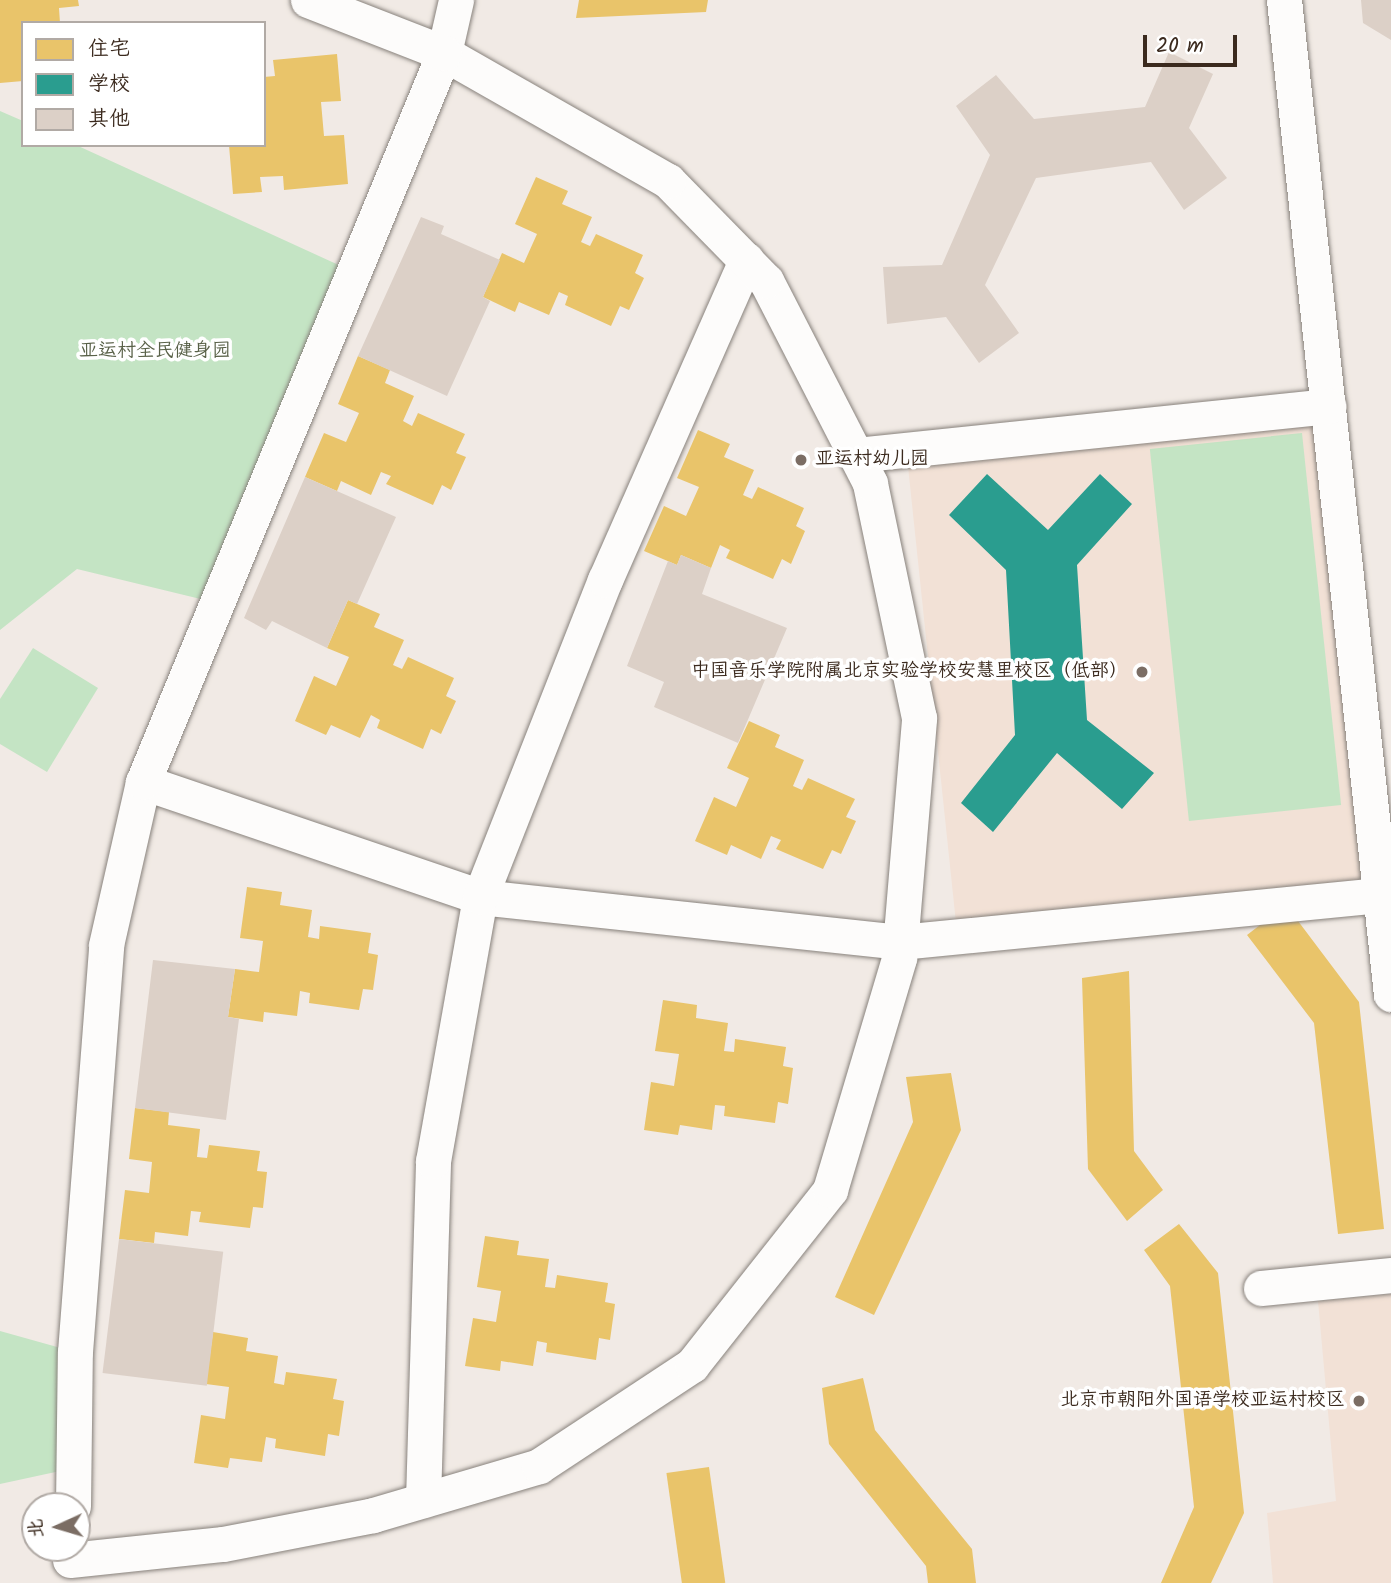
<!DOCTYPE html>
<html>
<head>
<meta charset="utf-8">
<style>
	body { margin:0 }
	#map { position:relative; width:1391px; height:1583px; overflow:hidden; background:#f1eae5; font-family:Kalam,"LXGW WenKai TC",sans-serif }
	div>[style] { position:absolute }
	.built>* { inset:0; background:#f2e1d6; transform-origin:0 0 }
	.green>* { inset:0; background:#c4e4c4; transform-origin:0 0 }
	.homes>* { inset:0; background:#e9c46a; transform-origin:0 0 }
	.schools>* { inset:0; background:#2a9d8f }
	.building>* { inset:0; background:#dcd0c7; transform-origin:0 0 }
	.roads { filter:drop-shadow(0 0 2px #88827c) drop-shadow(0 0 2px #88827c) }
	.minor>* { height:35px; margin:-17.5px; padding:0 17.5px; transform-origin:17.5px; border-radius:17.5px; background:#fdfcfb }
	.dots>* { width:19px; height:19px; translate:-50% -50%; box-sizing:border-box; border:4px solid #fff; border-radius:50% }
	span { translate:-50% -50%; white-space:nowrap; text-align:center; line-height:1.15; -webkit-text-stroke:7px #fff; paint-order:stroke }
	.park-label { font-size:19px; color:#596148 }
	.poi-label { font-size:19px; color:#3b2a1e }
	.left { translate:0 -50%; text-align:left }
	.right { translate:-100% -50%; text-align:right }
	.legend { position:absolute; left:21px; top:21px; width:245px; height:126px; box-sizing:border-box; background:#fff; border:2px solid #b1aaa5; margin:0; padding:9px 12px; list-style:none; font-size:21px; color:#3b2a1e }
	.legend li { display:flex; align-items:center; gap:14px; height:35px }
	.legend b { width:35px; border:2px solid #b1aaa5 }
	.north { position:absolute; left:21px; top:1492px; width:70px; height:70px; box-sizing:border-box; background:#fff; border:2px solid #b1aaa5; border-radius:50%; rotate:266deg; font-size:19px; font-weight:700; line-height:28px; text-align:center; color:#3b2a1e }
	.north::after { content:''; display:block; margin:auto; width:24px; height:32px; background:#7b6d64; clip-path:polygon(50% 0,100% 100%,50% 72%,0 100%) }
	.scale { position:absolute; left:1143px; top:35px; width:94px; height:32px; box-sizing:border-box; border:4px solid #3b2a1e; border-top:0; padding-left:9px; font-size:21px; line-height:24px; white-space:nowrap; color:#3b2a1e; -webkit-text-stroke:5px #fff; paint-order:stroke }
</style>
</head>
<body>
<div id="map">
	<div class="built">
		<i style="left:1328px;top:406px;width:492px;height:424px;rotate:84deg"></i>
		<i style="clip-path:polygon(1391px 1294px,1391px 1583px,1273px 1583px,1267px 1513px,1336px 1501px,1318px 1301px)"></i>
	</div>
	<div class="green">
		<i style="clip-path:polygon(0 111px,23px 121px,23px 145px,76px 145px,354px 272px,217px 603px,77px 569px,0 630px)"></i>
		<i style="left:1302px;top:433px;width:374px;height:153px;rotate:84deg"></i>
		<i style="clip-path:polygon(33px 648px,98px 688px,47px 772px,0 744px,0 699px)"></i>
		<i style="clip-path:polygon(0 1331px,75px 1352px,74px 1468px,0 1484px)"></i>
	</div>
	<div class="homes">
		<i style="clip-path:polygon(0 0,78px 0,79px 6px,59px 8px,60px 23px,23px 23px,23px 81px,0 83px)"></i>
		<i style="clip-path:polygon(579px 0,708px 0,706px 12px,576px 18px)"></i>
		<i style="clip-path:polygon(337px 54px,341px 101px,321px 102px,324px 136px,344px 135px,348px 184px,284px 190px,283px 176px,260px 177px,262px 192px,233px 194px,229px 145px,264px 145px,264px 77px,275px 76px,273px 60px)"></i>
		<i style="clip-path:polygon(536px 177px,568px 191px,562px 204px,592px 217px,581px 242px,590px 246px,596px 234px,643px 255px,635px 273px,644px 278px,629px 310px,620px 306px,611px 326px,565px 305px,568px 296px,559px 292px,549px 315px,519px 302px,515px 312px,483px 297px,502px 253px,524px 263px,537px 234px,515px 224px)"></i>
		<i style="clip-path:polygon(358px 356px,390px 370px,385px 383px,414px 396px,403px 421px,412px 426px,418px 413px,465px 434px,456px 453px,466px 457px,451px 490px,442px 485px,433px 505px,386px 484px,391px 476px,381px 472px,371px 495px,341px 481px,337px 491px,305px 477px,324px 433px,346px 442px,359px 413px,338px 404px)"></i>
		<i style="clip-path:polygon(698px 430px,730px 444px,724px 457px,754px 470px,743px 495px,752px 499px,758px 487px,804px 508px,796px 526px,805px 531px,791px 564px,782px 559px,773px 579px,726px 558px,730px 550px,720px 545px,711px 568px,681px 555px,677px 565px,644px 551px,664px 506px,686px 516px,699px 487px,677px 478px)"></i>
		<i style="clip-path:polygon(348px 600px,380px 614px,374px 627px,404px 640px,393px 665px,402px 669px,408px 657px,454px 678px,446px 696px,456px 701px,441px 734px,431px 729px,423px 749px,377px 728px,380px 720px,371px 715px,360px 738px,331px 725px,326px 735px,295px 721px,314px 676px,336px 686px,349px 657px,327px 648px)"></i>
		<i style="clip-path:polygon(749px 721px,780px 735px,775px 747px,804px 760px,793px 786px,802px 790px,808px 778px,855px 799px,846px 817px,856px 821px,841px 854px,832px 850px,823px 869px,776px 849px,781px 840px,771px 836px,761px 859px,731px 845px,727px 855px,695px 841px,714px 797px,736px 807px,749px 778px,727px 768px)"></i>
		<i style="clip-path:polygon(247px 887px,282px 892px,280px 905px,312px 910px,308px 937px,319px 939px,320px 926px,371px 933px,368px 953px,378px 955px,373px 990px,363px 989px,359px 1010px,309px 1003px,310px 993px,300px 991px,297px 1016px,264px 1012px,263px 1022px,228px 1017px,235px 969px,259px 972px,263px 941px,240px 938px)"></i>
		<i style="clip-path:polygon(1286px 905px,1359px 1002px,1384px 1229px,1338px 1234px,1314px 1023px,1247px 935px)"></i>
		<i style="clip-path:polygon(1129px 971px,1134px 1151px,1163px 1190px,1127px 1221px,1088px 1169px,1082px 978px)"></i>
		<i style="clip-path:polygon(663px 1000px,697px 1005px,696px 1018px,728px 1023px,724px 1051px,734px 1052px,735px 1039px,786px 1047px,783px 1066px,793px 1068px,788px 1104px,778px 1102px,775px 1123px,724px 1116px,725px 1106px,715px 1105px,712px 1130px,680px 1125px,678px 1135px,644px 1130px,651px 1082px,674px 1086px,679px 1054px,655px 1051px)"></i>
		<i style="clip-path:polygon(951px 1073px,961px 1130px,874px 1315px,835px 1297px,913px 1122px,906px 1077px)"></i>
		<i style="clip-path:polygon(135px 1108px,169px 1112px,168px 1125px,200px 1129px,197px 1157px,207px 1158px,209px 1145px,260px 1151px,257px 1171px,267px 1172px,263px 1208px,253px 1207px,250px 1228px,199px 1222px,201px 1212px,191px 1211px,188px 1236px,155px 1232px,154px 1243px,119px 1239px,125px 1190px,149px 1193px,152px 1162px,129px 1159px)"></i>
		<i style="clip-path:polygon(1179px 1224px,1218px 1273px,1244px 1513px,1211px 1583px,1161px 1583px,1194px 1507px,1170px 1286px,1144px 1250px)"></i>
		<i style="clip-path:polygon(485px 1236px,519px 1241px,517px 1255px,549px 1259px,545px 1287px,555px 1288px,557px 1275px,608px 1283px,605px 1302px,615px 1304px,610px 1340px,599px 1338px,596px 1360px,546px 1352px,547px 1343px,537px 1341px,533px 1366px,501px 1361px,500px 1371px,465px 1366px,473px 1318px,496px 1322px,501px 1291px,477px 1287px)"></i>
		<i style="clip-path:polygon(213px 1332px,248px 1338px,246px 1351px,278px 1356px,274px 1383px,284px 1385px,286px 1372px,337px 1379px,333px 1399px,344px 1401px,339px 1436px,328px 1434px,325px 1456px,275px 1448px,276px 1439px,266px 1437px,262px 1462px,230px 1458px,228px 1468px,194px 1463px,201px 1415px,225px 1419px,229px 1387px,206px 1384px)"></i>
		<i style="clip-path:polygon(863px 1378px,875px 1430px,972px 1549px,976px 1583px,928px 1583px,926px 1566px,829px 1444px,822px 1388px)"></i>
		<i style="left:709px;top:1467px;width:117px;height:43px;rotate:82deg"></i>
	</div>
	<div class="schools">
		<i style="clip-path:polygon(987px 474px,1048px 530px,1100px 474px,1132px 504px,1077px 565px,1087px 720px,1154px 773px,1122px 809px,1057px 753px,993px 832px,961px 803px,1015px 735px,1006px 570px,949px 515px)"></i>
	</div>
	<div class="building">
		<i style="clip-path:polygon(1361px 0,1391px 0,1391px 40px,1363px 23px)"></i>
		<i style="clip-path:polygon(1169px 52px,1213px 74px,1189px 128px,1227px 178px,1184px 210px,1151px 162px,1036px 178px,985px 285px,1019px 333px,979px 363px,946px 317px,887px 324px,883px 267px,942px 265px,990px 155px,956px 106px,996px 75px,1034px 119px,1145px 107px)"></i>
		<i style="clip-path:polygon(421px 217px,444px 226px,441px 234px,500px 260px,483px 297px,490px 301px,447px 396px,358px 356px)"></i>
		<i style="clip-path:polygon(305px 477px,396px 517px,357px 604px,348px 600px,327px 648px,272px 621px,266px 630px,244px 618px)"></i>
		<i style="clip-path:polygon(681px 555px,711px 568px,702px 594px,787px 628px,738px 743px,654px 707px,664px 682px,627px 666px,668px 561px,677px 565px)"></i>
		<i style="clip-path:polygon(153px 960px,235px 969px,228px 1017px,239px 1019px,226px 1120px,135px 1108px)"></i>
		<i style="left:119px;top:1239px;width:105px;height:135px;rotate:7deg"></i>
	</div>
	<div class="roads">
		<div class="minor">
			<i style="left:1284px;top:0;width:1000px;rotate:83.86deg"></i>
			<i style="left:855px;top:455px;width:476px;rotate:-5.9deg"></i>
			<i style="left:143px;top:782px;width:356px;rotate:18.8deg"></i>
			<i style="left:480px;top:897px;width:422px;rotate:6.1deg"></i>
			<i style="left:900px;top:942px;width:482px;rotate:-5.6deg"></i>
			<i style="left:1261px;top:1288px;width:131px;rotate:-5.7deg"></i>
			<i style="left:423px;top:1500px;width:339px;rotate:-88.3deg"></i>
			<i style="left:433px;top:1161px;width:268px;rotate:-79.9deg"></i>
			<i style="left:480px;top:897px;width:341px;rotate:-68.5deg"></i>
			<i style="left:605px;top:580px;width:350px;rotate:-66.2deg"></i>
			<i style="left:73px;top:1506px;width:154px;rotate:-89.3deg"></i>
			<i style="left:75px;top:1352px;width:408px;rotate:-85.6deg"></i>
			<i style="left:106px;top:945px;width:167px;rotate:-77.2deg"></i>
			<i style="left:143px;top:782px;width:789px;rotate:-67.56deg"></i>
			<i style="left:444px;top:53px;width:54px;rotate:-77.2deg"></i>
			<i style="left:70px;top:1560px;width:154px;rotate:-6deg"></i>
			<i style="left:223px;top:1544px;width:153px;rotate:-10.9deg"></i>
			<i style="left:373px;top:1515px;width:173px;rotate:-16.4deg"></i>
			<i style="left:539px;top:1466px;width:183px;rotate:-33.4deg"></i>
			<i style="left:692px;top:1365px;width:223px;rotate:-51.7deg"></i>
			<i style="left:830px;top:1190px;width:242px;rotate:-73.4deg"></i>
			<i style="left:899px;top:958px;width:241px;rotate:-85.2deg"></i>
			<i style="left:919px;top:718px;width:240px;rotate:-101.8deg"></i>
			<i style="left:870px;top:483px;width:227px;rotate:-117.2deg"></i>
			<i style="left:766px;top:281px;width:140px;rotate:-134.4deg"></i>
			<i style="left:668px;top:181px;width:258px;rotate:-150.3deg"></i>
			<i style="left:444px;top:53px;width:146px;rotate:-158.7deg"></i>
		</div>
	</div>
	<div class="dots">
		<i style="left:801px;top:460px;background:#7b6d64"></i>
		<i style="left:1142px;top:672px;background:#7b6d64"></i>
		<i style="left:1359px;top:1401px;background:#7b6d64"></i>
	</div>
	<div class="park-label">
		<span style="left:155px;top:352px">亚运村全民健身园</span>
	</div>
	<div class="poi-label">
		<span class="left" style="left:815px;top:460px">亚运村幼儿园</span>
		<span class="right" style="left:1128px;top:672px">中国音乐学院附属北京实验学校安慧里校区（低部）</span>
		<span class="right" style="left:1345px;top:1401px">北京市朝阳外国语学校亚运村校区</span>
	</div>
	<ul class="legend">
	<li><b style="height:19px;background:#e9c46a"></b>住宅</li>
	<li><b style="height:19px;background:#2a9d8f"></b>学校</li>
	<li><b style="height:19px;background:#dcd0c7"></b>其他</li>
	</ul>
	<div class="north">北</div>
	<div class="scale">20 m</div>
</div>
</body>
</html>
